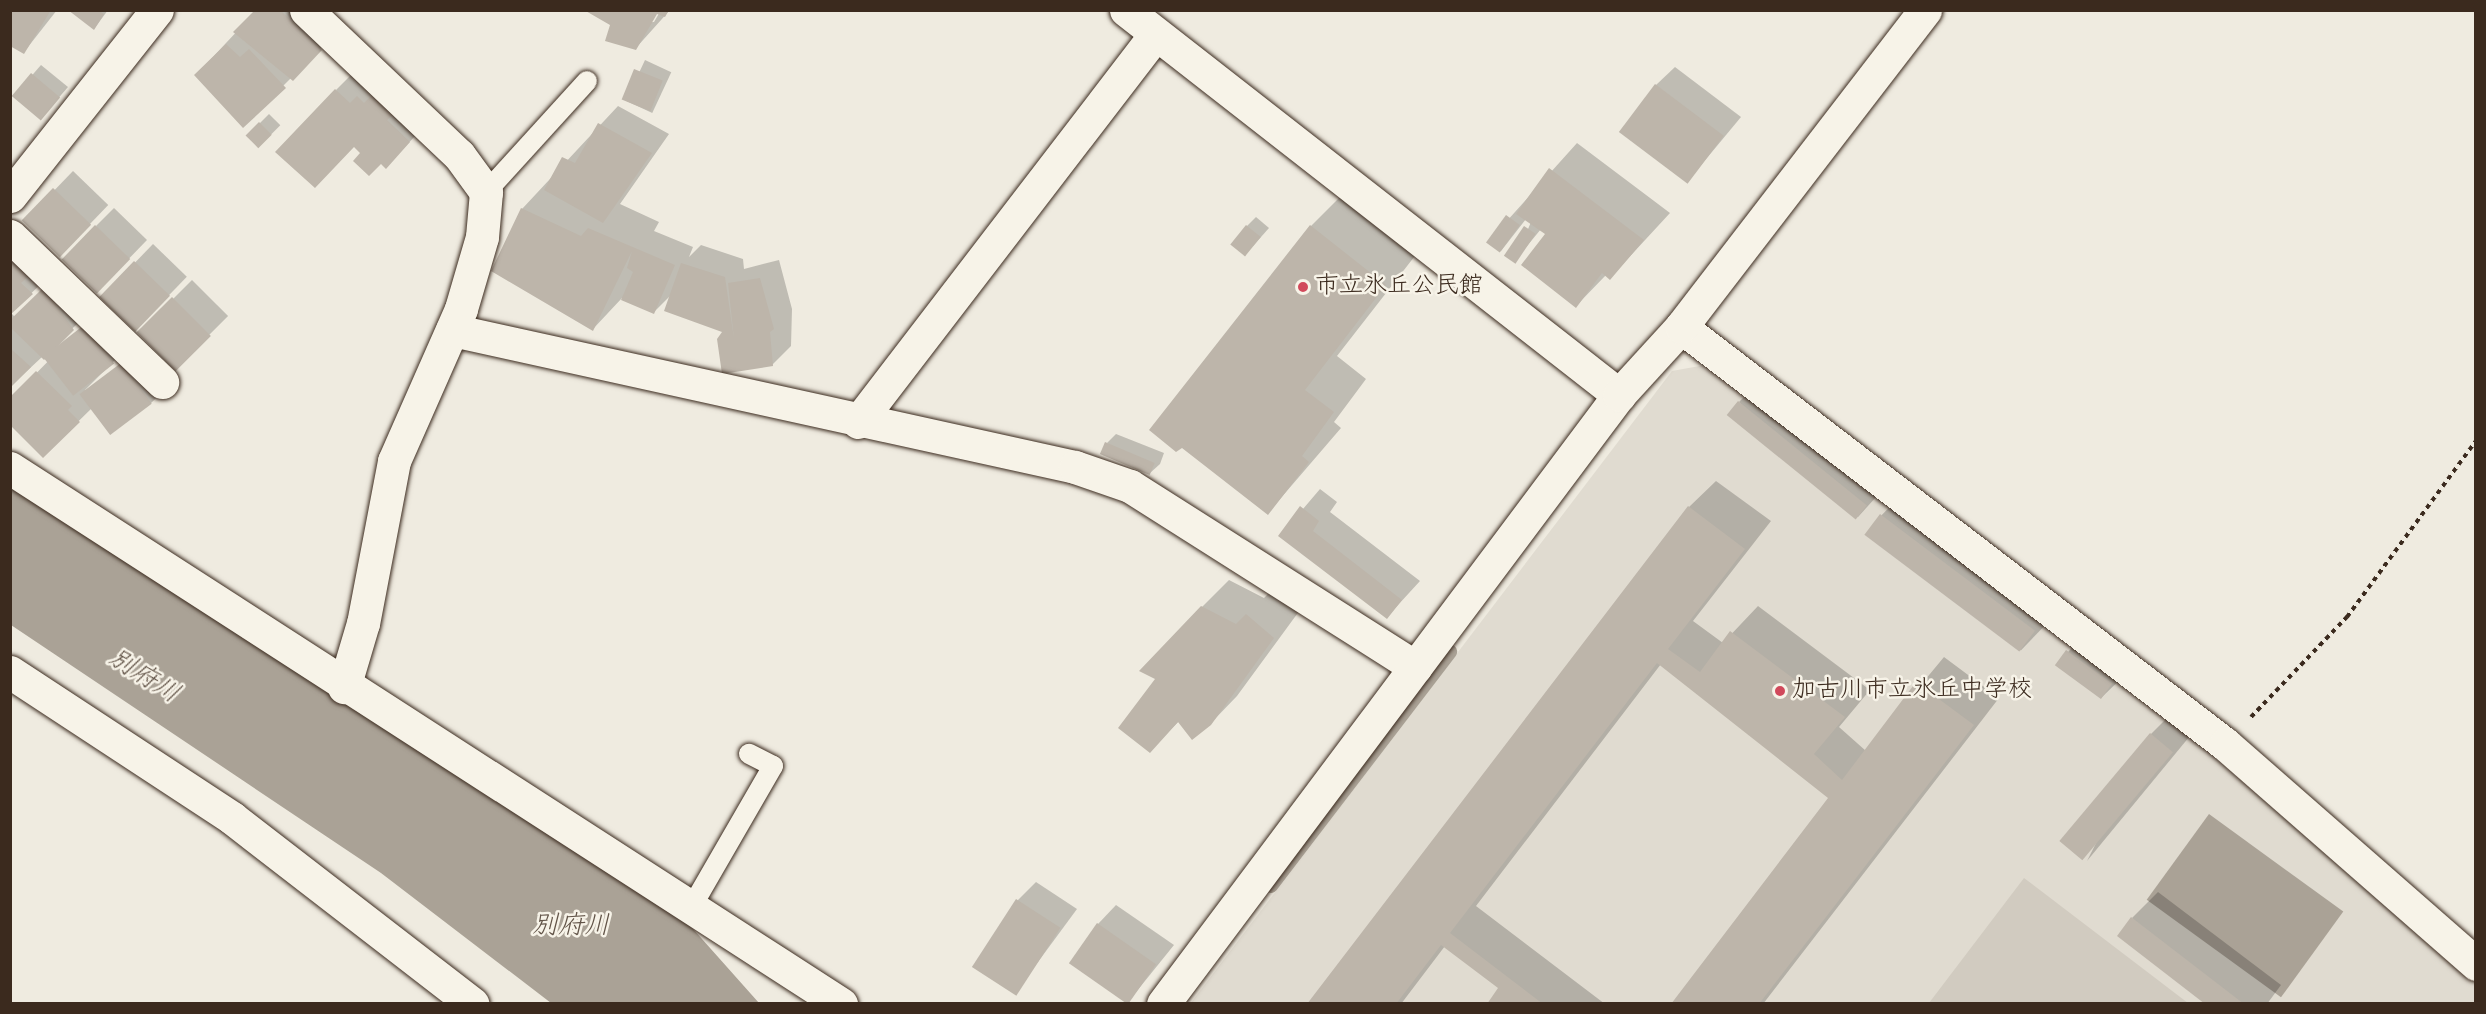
<!DOCTYPE html>
<html>
<head>
<meta charset="utf-8">
<style>
	body { margin:0 }
	#map { position:relative; width:2486px; height:1014px; overflow:hidden; background:#efebe0; font-family:"Indie Flower","Klee One",sans-serif }
	div>[style] { position:absolute }
	.built>* { inset:0; background:#e0dbd0 }
	.green>* { inset:0; background:#d1cbc0 }
	.water>* { inset:0; background:#aaa296; transform-origin:0 0 }
	.shadow>* { inset:0; background:#0003; transform-origin:0 0 }
	.stream>* { height:14px; margin:-7px; padding:0 7px; transform-origin:7px; border-radius:7px; background:#aaa296 }
	.building>* { inset:0; background:#bdb5aa; transform-origin:0 0 }
	.path>* { height:4px; margin-top:-2px; transform-origin:0; background:repeating-linear-gradient(90deg,#3b2a1e 0 4.5px,transparent 0 9px) }
	.roads { filter:drop-shadow(0 0 2px #3b2a1e) drop-shadow(0 0 2px #3b2a1e) }
	.service>* { height:20px; margin:-10px; padding:0 10px; transform-origin:10px; border-radius:10px; background:#f7f3e8 }
	.minor>* { height:33px; margin:-16.5px; padding:0 16.5px; transform-origin:16.5px; border-radius:16.5px; background:#f7f3e8 }
	.dots>* { width:16px; height:16px; translate:-50% -50%; box-sizing:border-box; border:3px solid #f7f3e8; border-radius:50% }
	span { translate:-50% -50%; white-space:nowrap; text-align:center; line-height:1.15; -webkit-text-stroke:5px #f7f3e8; paint-order:stroke }
	.poi-label { font-size:24px; color:#3b2a1e }
	.left { translate:0 -50%; text-align:left }
	.water-label { font-size:26px; color:#625448; font-style:italic }
	.frame { position:absolute; inset:0; border:12px solid #3b2a1e; pointer-events:none }
</style>
</head>
<body>
<div id="map">
	<div class="built">
		<i style="clip-path:polygon(1705px 365px,2204px 747px,2476px 984px,2475px 1004px,1190px 1004px,1672px 371px)"></i>
	</div>
	<div class="green">
		<i style="clip-path:polygon(2024px 878px,2188px 1003px,1929px 1003px)"></i>
	</div>
	<div class="water">
		<i style="clip-path:polygon(10px 486px,678px 912px,759px 1003px,551px 1003px,381px 873px,11px 625px)"></i>
		<i style="left:2209px;top:814px;width:166px;height:106px;rotate:36deg"></i>
	</div>
	<div class="shadow">
		<i style="clip-path:polygon(10px 10px,57px 10px,24px 52px)"></i>
		<i style="clip-path:polygon(70px 10px,108px 10px,94px 29px)"></i>
		<i style="clip-path:polygon(257px 10px,318px 10px,339px 30px,243px 126px,196px 75px)"></i>
		<i style="clip-path:polygon(661px 10px,670px 10px,635px 49px,612px 24px,654px 22px)"></i>
		<i style="left:645px;top:60px;width:29px;height:45px;rotate:25deg"></i>
		<i style="clip-path:polygon(41px 65px,68px 87px,49px 109px,14px 96px)"></i>
		<i style="clip-path:polygon(1675px 67px,1741px 117px,1687px 182px,1656px 85px)"></i>
		<i style="clip-path:polygon(354px 72px,427px 123px,404px 148px,362px 153px,336px 90px)"></i>
		<i style="clip-path:polygon(618px 106px,669px 134px,620px 204px,659px 222px,654px 231px,693px 247px,689px 257px,701px 245px,743px 259px,744px 269px,779px 260px,792px 309px,791px 346px,772px 365px,719px 339px,724px 331px,672px 294px,654px 312px,622px 298px,593px 329px,522px 209px)"></i>
		<i style="left:269px;top:114px;width:16px;height:30px;rotate:45deg"></i>
		<i style="clip-path:polygon(1577px 143px,1670px 213px,1610px 278px,1606px 275px,1576px 306px,1547px 234px,1541px 229px,1514px 262px,1531px 222px,1526px 219px,1501px 251px,1488px 242px)"></i>
		<i style="left:73px;top:171px;width:49px;height:69px;rotate:44deg"></i>
		<i style="clip-path:polygon(1344px 193px,1418px 252px,1337px 356px,1366px 379px,1334px 422px,1341px 428px,1268px 513px,1182px 446px,1311px 226px)"></i>
		<i style="clip-path:polygon(114px 208px,147px 240px,115px 273px,96px 226px)"></i>
		<i style="clip-path:polygon(1256px 217px,1269px 228px,1253px 246px,1247px 226px)"></i>
		<i style="left:153px;top:244px;width:47px;height:74px;rotate:44deg"></i>
		<i style="clip-path:polygon(10px 248px,50px 275px,11px 313px,15px 317px,62px 271px,92px 310px,10px 387px)"></i>
		<i style="left:192px;top:280px;width:51px;height:75px;rotate:45deg"></i>
		<i style="clip-path:polygon(67px 342px,131px 344px,85px 390px,89px 394px,140px 346px,170px 385px,151px 403px,93px 407px,43px 456px,10px 400px)"></i>
		<i style="clip-path:polygon(1757px 384px,1886px 486px,1858px 517px,1739px 402px)"></i>
		<i style="clip-path:polygon(1116px 434px,1164px 453px,1160px 464px,1150px 473px,1107px 443px)"></i>
		<i style="clip-path:polygon(1716px 481px,1771px 521px,1693px 621px,1723px 643px,1758px 606px,1870px 690px,1839px 727px,1866px 751px,1944px 657px,1999px 698px,1763px 1004px,1673px 1004px,1830px 797px,1661px 664px,1476px 906px,1605px 1004px,1489px 1004px,1500px 988px,1445px 946px,1401px 1004px,1309px 1004px,1689px 507px)"></i>
		<i style="clip-path:polygon(1320px 489px,1337px 502px,1330px 512px,1420px 581px,1387px 617px,1280px 536px)"></i>
		<i style="left:1907px;top:489px;width:194px;height:37px;rotate:44deg"></i>
		<i style="clip-path:polygon(1229px 580px,1264px 598px,1274px 588px,1300px 610px,1237px 696px,1210px 724px,1179px 721px,1150px 751px,1202px 607px)"></i>
		<i style="clip-path:polygon(2094px 624px,2128px 672px,2101px 698px,2056px 665px)"></i>
		<i style="clip-path:polygon(2178px 707px,2199px 725px,2087px 861px,2151px 734px)"></i>
		<i style="clip-path:polygon(1036px 882px,1077px 909px,1015px 993px,1018px 900px)"></i>
		<i style="clip-path:polygon(2158px 892px,2281px 985px,2267px 1004px,2208px 1004px,2132px 918px)"></i>
		<i style="clip-path:polygon(1116px 905px,1174px 945px,1128px 1002px,1098px 924px)"></i>
	</div>
	<div class="stream">
		<i style="left:1271px;top:886px;width:295px;rotate:-52.6deg"></i>
	</div>
	<div class="building">
		<i style="clip-path:polygon(10px 10px,51px 10px,24px 54px,10px 46px)"></i>
		<i style="clip-path:polygon(68px 10px,98px 10px,104px 14px,94px 30px)"></i>
		<i style="clip-path:polygon(255px 10px,280px 10px,322px 50px,293px 81px,233px 32px)"></i>
		<i style="clip-path:polygon(584px 10px,669px 10px,665px 17px,657px 14px,636px 50px,605px 41px,610px 25px)"></i>
		<i style="clip-path:polygon(226px 44px,240px 57px,249px 49px,286px 88px,243px 128px,194px 75px)"></i>
		<i style="left:634px;top:69px;width:31px;height:33px;rotate:22deg"></i>
		<i style="left:31px;top:73px;width:38px;height:30px;rotate:40deg"></i>
		<i style="left:1655px;top:84px;width:86px;height:60px;rotate:37deg"></i>
		<i style="clip-path:polygon(335px 89px,350px 103px,357px 96px,364px 103px,373px 94px,394px 113px,387px 120px,410px 142px,386px 169px,381px 164px,369px 176px,353px 161px,360px 153px,354px 147px,315px 188px,275px 152px)"></i>
		<i style="left:259px;top:122px;width:18px;height:19px;rotate:45deg"></i>
		<i style="clip-path:polygon(598px 123px,652px 153px,603px 223px,544px 190px,562px 157px,575px 163px)"></i>
		<i style="clip-path:polygon(1549px 168px,1644px 240px,1610px 280px,1602px 273px,1576px 308px,1521px 265px,1545px 234px,1516px 214px)"></i>
		<i style="left:53px;top:188px;width:53px;height:45px;rotate:44deg"></i>
		<i style="clip-path:polygon(521px 208px,581px 236px,588px 228px,675px 265px,654px 314px,621px 300px,633px 272px,627px 268px,632px 251px,593px 331px,491px 271px)"></i>
		<i style="left:1506px;top:215px;width:17px;height:34px;rotate:36deg"></i>
		<i style="left:95px;top:225px;width:49px;height:48px;rotate:44deg"></i>
		<i style="left:1246px;top:225px;width:19px;height:25px;rotate:39deg"></i>
		<i style="clip-path:polygon(1310px 225px,1386px 285px,1305px 390px,1334px 412px,1302px 456px,1309px 462px,1268px 515px,1182px 448px,1176px 452px,1149px 430px)"></i>
		<i style="left:1524px;top:226px;width:14px;height:36px;rotate:34deg"></i>
		<i style="clip-path:polygon(10px 252px,32px 273px,21px 283px,33px 294px,10px 315px)"></i>
		<i style="left:134px;top:261px;width:50px;height:50px;rotate:44deg"></i>
		<i style="clip-path:polygon(681px 263px,725px 277px,734px 339px,728px 283px,760px 278px,774px 329px,770px 332px,773px 366px,722px 374px,717px 339px,722px 332px,664px 311px)"></i>
		<i style="clip-path:polygon(43px 288px,74px 330px,44px 360px,10px 327px,10px 320px)"></i>
		<i style="left:172px;top:297px;width:55px;height:50px;rotate:45deg"></i>
		<i style="left:84px;top:325px;width:49px;height:52px;rotate:52deg"></i>
		<i style="clip-path:polygon(10px 348px,31px 367px,10px 388px)"></i>
		<i style="left:121px;top:363px;width:51px;height:52px;rotate:53deg"></i>
		<i style="clip-path:polygon(36px 371px,72px 406px,68px 410px,80px 422px,43px 458px,10px 425px,10px 397px)"></i>
		<i style="left:1738px;top:401px;width:166px;height:18px;rotate:39deg"></i>
		<i style="left:1105px;top:442px;width:54px;height:13px;rotate:23deg"></i>
		<i style="clip-path:polygon(1300px 506px,1319px 521px,1313px 531px,1402px 600px,1387px 619px,1278px 536px)"></i>
		<i style="clip-path:polygon(1688px 506px,1745px 549px,1668px 649px,1700px 672px,1730px 631px,1845px 717px,1814px 754px,1842px 780px,1916px 682px,1974px 725px,1759px 1004px,1671px 1004px,1828px 798px,1657px 663px,1450px 933px,1543px 1004px,1487px 1004px,1498px 988px,1441px 945px,1396px 1004px,1307px 1004px)"></i>
		<i style="left:1880px;top:514px;width:194px;height:26px;rotate:37deg"></i>
		<i style="clip-path:polygon(1201px 606px,1236px 624px,1246px 614px,1274px 638px,1211px 725px,1192px 740px,1178px 722px,1150px 753px,1118px 728px,1155px 679px,1139px 671px)"></i>
		<i style="left:2066px;top:650px;width:57px;height:19px;rotate:36deg"></i>
		<i style="left:2150px;top:733px;width:30px;height:141px;rotate:40deg"></i>
		<i style="left:1016px;top:899px;width:53px;height:81px;rotate:33deg"></i>
		<i style="clip-path:polygon(2131px 917px,2244px 1004px,2205px 1004px,2117px 936px)"></i>
		<i style="left:1097px;top:923px;width:72px;height:49px;rotate:35deg"></i>
	</div>
	<div class="path">
		<i style="left:2251px;top:717px;width:139px;rotate:-46.2deg"></i>
		<i style="left:2347px;top:617px;width:218px;rotate:-53.8deg"></i>
	</div>
	<div class="roads">
		<div class="service">
			<i style="left:486px;top:192px;width:150px;rotate:-47.7deg"></i>
			<i style="left:691px;top:908px;width:164px;rotate:-60deg"></i>
			<i style="left:773px;top:766px;width:27px;rotate:-153deg"></i>
		</div>
		<div class="minor">
			<i style="left:306px;top:10px;width:211px;rotate:43.5deg"></i>
			<i style="left:459px;top:155px;width:46px;rotate:53.9deg"></i>
			<i style="left:486px;top:192px;width:45px;rotate:95.1deg"></i>
			<i style="left:482px;top:237px;width:75px;rotate:106.3deg"></i>
			<i style="left:461px;top:309px;width:166px;rotate:113.8deg"></i>
			<i style="left:394px;top:461px;width:165px;rotate:100.8deg"></i>
			<i style="left:363px;top:623px;width:67px;rotate:106.5deg"></i>
			<i style="left:1126px;top:10px;width:626px;rotate:37.99deg"></i>
			<i style="left:10px;top:196px;width:237px;rotate:-51.7deg"></i>
			<i style="left:10px;top:236px;width:211px;rotate:43.8deg"></i>
			<i style="left:1681px;top:327px;width:685px;rotate:37.47deg"></i>
			<i style="left:2225px;top:744px;width:334px;rotate:41.2deg"></i>
			<i style="left:452px;top:330px;width:638px;rotate:12.4deg"></i>
			<i style="left:1075px;top:467px;width:58px;rotate:19.1deg"></i>
			<i style="left:1130px;top:486px;width:338px;rotate:32.4deg"></i>
			<i style="left:858px;top:422px;width:488px;rotate:-52.5deg"></i>
			<i style="left:10px;top:468px;width:989px;rotate:32.82deg"></i>
			<i style="left:10px;top:672px;width:266px;rotate:33.3deg"></i>
			<i style="left:232px;top:818px;width:304px;rotate:37.7deg"></i>
			<i style="left:1163px;top:1004px;width:761px;rotate:-53.18deg"></i>
			<i style="left:1619px;top:395px;width:92px;rotate:-47.6deg"></i>
			<i style="left:1681px;top:327px;width:400px;rotate:-52.4deg"></i>
		</div>
	</div>
	<div class="dots">
		<i style="left:1303px;top:287px;background:#d1495b"></i>
		<i style="left:1780px;top:691px;background:#d1495b"></i>
	</div>
	<div class="poi-label">
		<span class="left" style="left:1315px;top:287px">市立氷丘公民館</span>
		<span class="left" style="left:1792px;top:691px">加古川市立氷丘中学校</span>
	</div>
	<div class="water-label">
		<span style="left:143px;top:678px;rotate:32deg">別府川</span>
		<span style="left:571px;top:928px">別府川</span>
	</div>
	<div class="frame"></div>
</div>
</body>
</html>
